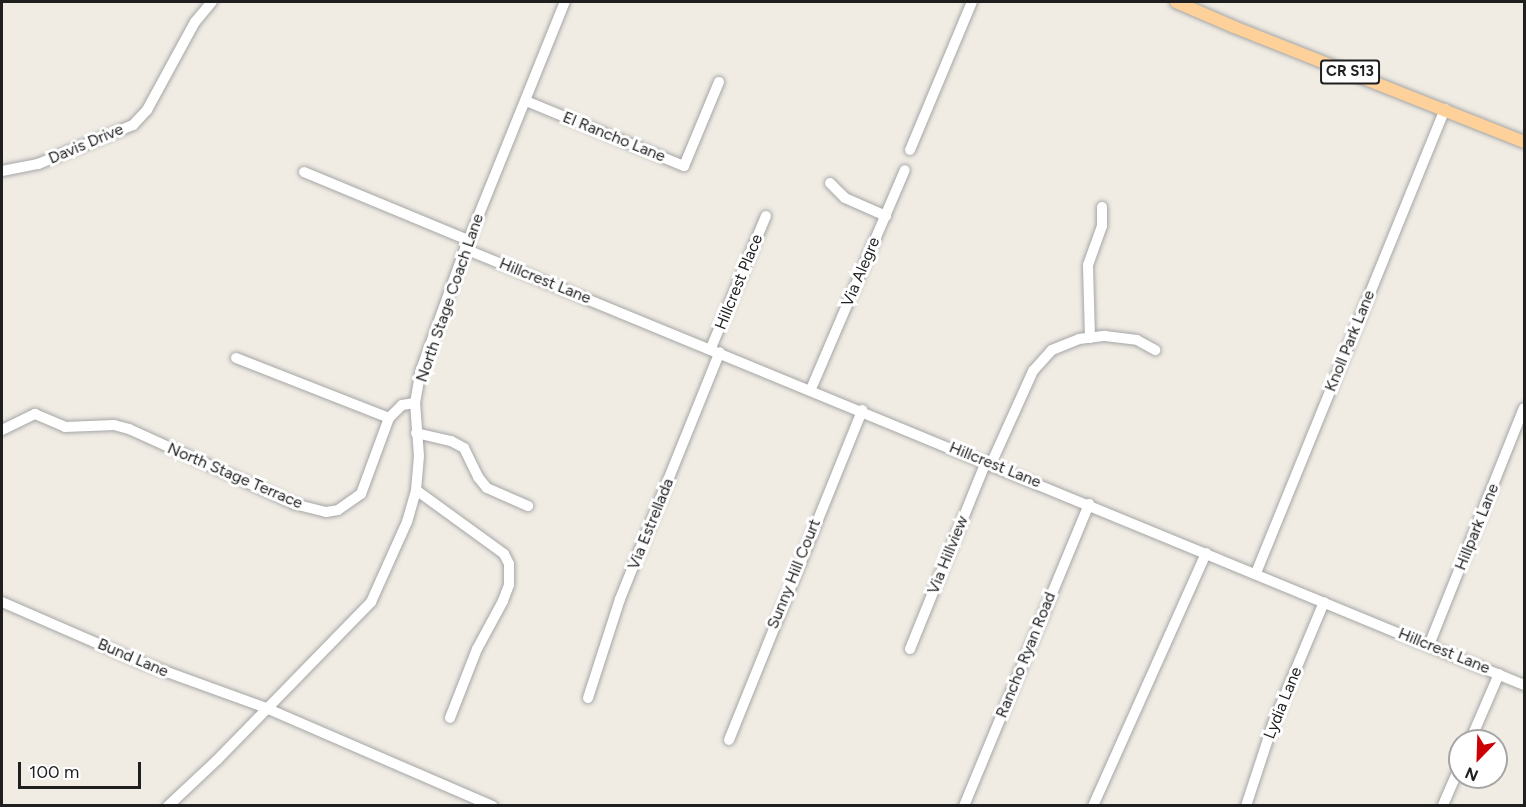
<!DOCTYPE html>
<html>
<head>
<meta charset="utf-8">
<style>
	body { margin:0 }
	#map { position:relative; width:1526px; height:807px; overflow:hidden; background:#f0ece4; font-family:Figtree,sans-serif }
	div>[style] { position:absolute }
	.roads { filter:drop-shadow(0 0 2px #a6a6a6) drop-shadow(0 0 2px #a6a6a6) }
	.minor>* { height:10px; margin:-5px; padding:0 5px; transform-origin:5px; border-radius:5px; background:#fff }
	.major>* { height:12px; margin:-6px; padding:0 6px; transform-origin:6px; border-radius:6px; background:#ffd19a }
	span { translate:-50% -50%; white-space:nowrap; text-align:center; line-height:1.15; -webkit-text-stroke:6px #fff; paint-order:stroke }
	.shield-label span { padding:2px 4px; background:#fff; border:2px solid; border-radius:4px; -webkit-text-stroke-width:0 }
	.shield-label { font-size:15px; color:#1f1f1f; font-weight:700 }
	.street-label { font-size:16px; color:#1f1f1f }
	.frame { position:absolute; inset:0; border:3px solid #1f1f1f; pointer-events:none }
	.north { position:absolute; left:1448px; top:729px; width:60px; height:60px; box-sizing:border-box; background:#fff; border:2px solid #a5a5a5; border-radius:50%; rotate:203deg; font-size:16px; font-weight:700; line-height:24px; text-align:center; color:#1f1f1f }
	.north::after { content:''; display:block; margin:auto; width:21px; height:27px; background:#cd0006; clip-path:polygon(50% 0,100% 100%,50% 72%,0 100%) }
	.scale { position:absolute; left:18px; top:762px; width:123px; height:27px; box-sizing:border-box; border:3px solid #1f1f1f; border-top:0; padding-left:8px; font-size:18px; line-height:21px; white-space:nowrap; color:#1f1f1f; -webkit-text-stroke:4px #fff; paint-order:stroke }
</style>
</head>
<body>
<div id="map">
	<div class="roads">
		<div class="minor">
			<i style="left:526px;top:101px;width:171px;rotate:22.4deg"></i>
			<i style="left:684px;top:166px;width:91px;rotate:-67.4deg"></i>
			<i style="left:910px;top:150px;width:160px;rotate:-67.3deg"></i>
			<i style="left:2px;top:171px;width:37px;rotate:-11deg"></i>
			<i style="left:38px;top:164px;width:103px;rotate:-22.3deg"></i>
			<i style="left:133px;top:125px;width:21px;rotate:-47deg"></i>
			<i style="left:147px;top:110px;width:100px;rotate:-61.4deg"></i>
			<i style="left:195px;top:22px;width:26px;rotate:-50deg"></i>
			<i style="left:304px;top:172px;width:178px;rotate:22.5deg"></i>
			<i style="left:830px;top:183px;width:21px;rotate:45deg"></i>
			<i style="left:845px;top:198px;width:45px;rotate:23.7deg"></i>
			<i style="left:465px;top:249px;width:1145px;rotate:22.38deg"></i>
			<i style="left:1090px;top:338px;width:73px;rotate:-91.6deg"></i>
			<i style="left:1088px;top:265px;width:41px;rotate:-70.3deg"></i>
			<i style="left:1102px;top:226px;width:19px;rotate:-90deg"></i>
			<i style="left:711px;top:348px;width:143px;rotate:-67.4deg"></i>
			<i style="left:236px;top:358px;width:164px;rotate:21.4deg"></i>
			<i style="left:811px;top:389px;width:238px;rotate:-66.8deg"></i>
			<i style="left:2px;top:430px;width:37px;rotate:-26deg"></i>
			<i style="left:35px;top:414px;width:33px;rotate:23deg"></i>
			<i style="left:65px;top:427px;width:49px;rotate:-2.3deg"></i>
			<i style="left:114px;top:425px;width:16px;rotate:15deg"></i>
			<i style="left:129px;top:429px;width:181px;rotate:24.4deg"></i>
			<i style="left:294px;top:504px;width:33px;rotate:14deg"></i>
			<i style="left:326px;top:512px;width:12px;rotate:-9deg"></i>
			<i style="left:338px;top:510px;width:28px;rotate:-35deg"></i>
			<i style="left:361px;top:494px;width:81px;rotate:-69.8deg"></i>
			<i style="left:389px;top:418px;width:18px;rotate:-45deg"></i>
			<i style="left:402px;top:405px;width:13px;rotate:-9deg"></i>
			<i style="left:416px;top:433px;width:36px;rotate:13deg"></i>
			<i style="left:451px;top:441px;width:15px;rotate:28deg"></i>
			<i style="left:464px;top:448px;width:32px;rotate:64deg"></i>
			<i style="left:478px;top:477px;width:14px;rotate:51deg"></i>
			<i style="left:487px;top:488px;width:45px;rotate:23.7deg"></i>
			<i style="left:991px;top:464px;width:102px;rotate:-65.7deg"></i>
			<i style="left:1033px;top:371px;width:28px;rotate:-48deg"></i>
			<i style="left:1052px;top:350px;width:29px;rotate:-22deg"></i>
			<i style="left:1079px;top:339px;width:26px;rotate:-7deg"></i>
			<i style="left:1105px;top:336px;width:32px;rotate:7deg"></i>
			<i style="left:1137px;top:340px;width:21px;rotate:29deg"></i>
			<i style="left:416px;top:490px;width:109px;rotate:36deg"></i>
			<i style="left:504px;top:554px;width:11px;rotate:63deg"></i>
			<i style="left:509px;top:564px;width:21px;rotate:90deg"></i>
			<i style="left:509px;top:585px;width:17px;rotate:111deg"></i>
			<i style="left:503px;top:601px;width:55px;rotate:118.4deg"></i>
			<i style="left:477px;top:649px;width:74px;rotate:111.4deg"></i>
			<i style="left:1256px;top:573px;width:501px;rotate:-67.84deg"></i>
			<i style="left:2px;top:602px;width:153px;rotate:23.5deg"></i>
			<i style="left:142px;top:663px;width:132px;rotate:19.9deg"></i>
			<i style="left:266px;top:708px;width:247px;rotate:23.4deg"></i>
			<i style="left:1429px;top:645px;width:255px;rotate:-68.2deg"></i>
			<i style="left:910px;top:649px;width:202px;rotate:-67.9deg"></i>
			<i style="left:588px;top:698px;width:104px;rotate:-72.1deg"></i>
			<i style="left:620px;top:599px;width:266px;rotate:-68deg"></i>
			<i style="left:729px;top:740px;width:356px;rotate:-68deg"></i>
			<i style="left:1470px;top:741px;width:73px;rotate:-66.6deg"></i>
			<i style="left:1443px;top:805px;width:43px;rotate:-66.4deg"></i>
			<i style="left:168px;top:806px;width:67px;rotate:-43.2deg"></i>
			<i style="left:217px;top:760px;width:221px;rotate:-45.7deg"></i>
			<i style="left:371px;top:602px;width:88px;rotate:-65.8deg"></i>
			<i style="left:407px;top:522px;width:33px;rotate:-74deg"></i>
			<i style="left:416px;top:490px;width:34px;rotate:-85deg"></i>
			<i style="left:419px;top:456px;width:53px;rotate:-94.3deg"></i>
			<i style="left:415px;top:403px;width:34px;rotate:-80deg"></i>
			<i style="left:421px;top:370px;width:129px;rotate:-70deg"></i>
			<i style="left:465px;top:249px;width:266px;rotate:-68deg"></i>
			<i style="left:964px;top:806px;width:327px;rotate:-67.5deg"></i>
			<i style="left:1093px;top:806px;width:277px;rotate:-65.9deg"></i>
			<i style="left:1246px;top:806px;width:86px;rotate:-71.8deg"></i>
			<i style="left:1273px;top:724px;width:132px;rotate:-67.3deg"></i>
		</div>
		<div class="major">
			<i style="left:1176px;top:2px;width:63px;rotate:23.3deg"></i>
			<i style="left:1234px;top:27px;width:312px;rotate:21.6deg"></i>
		</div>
	</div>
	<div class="shield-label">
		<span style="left:1350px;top:72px">CR S13</span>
	</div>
	<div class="street-label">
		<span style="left:614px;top:137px;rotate:22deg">El Rancho Lane</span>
		<span style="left:86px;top:144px;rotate:-23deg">Davis Drive</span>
		<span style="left:861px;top:272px;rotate:-67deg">Via Alegre</span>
		<span style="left:545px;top:281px;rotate:22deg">Hillcrest Lane</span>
		<span style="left:739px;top:282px;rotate:-68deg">Hillcrest Place</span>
		<span style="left:450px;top:298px;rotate:-71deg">North Stage Coach Lane</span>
		<span style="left:1350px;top:341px;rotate:-68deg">Knoll Park Lane</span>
		<span style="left:995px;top:465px;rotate:22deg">Hillcrest Lane</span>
		<span style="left:235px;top:476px;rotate:23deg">North Stage Terrace</span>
		<span style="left:651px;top:524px;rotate:-68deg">Via Estrellada</span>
		<span style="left:1477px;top:527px;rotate:-68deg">Hillpark Lane</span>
		<span style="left:948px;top:555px;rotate:-68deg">Via Hillview</span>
		<span style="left:794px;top:574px;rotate:-68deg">Sunny Hill Court</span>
		<span style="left:1444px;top:651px;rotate:22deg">Hillcrest Lane</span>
		<span style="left:1026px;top:655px;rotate:-68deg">Rancho Ryan Road</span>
		<span style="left:133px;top:658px;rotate:23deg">Bund Lane</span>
		<span style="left:1283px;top:703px;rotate:-68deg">Lydia Lane</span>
	</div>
	<div class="frame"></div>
	<div class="north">N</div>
	<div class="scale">100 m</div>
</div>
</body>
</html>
